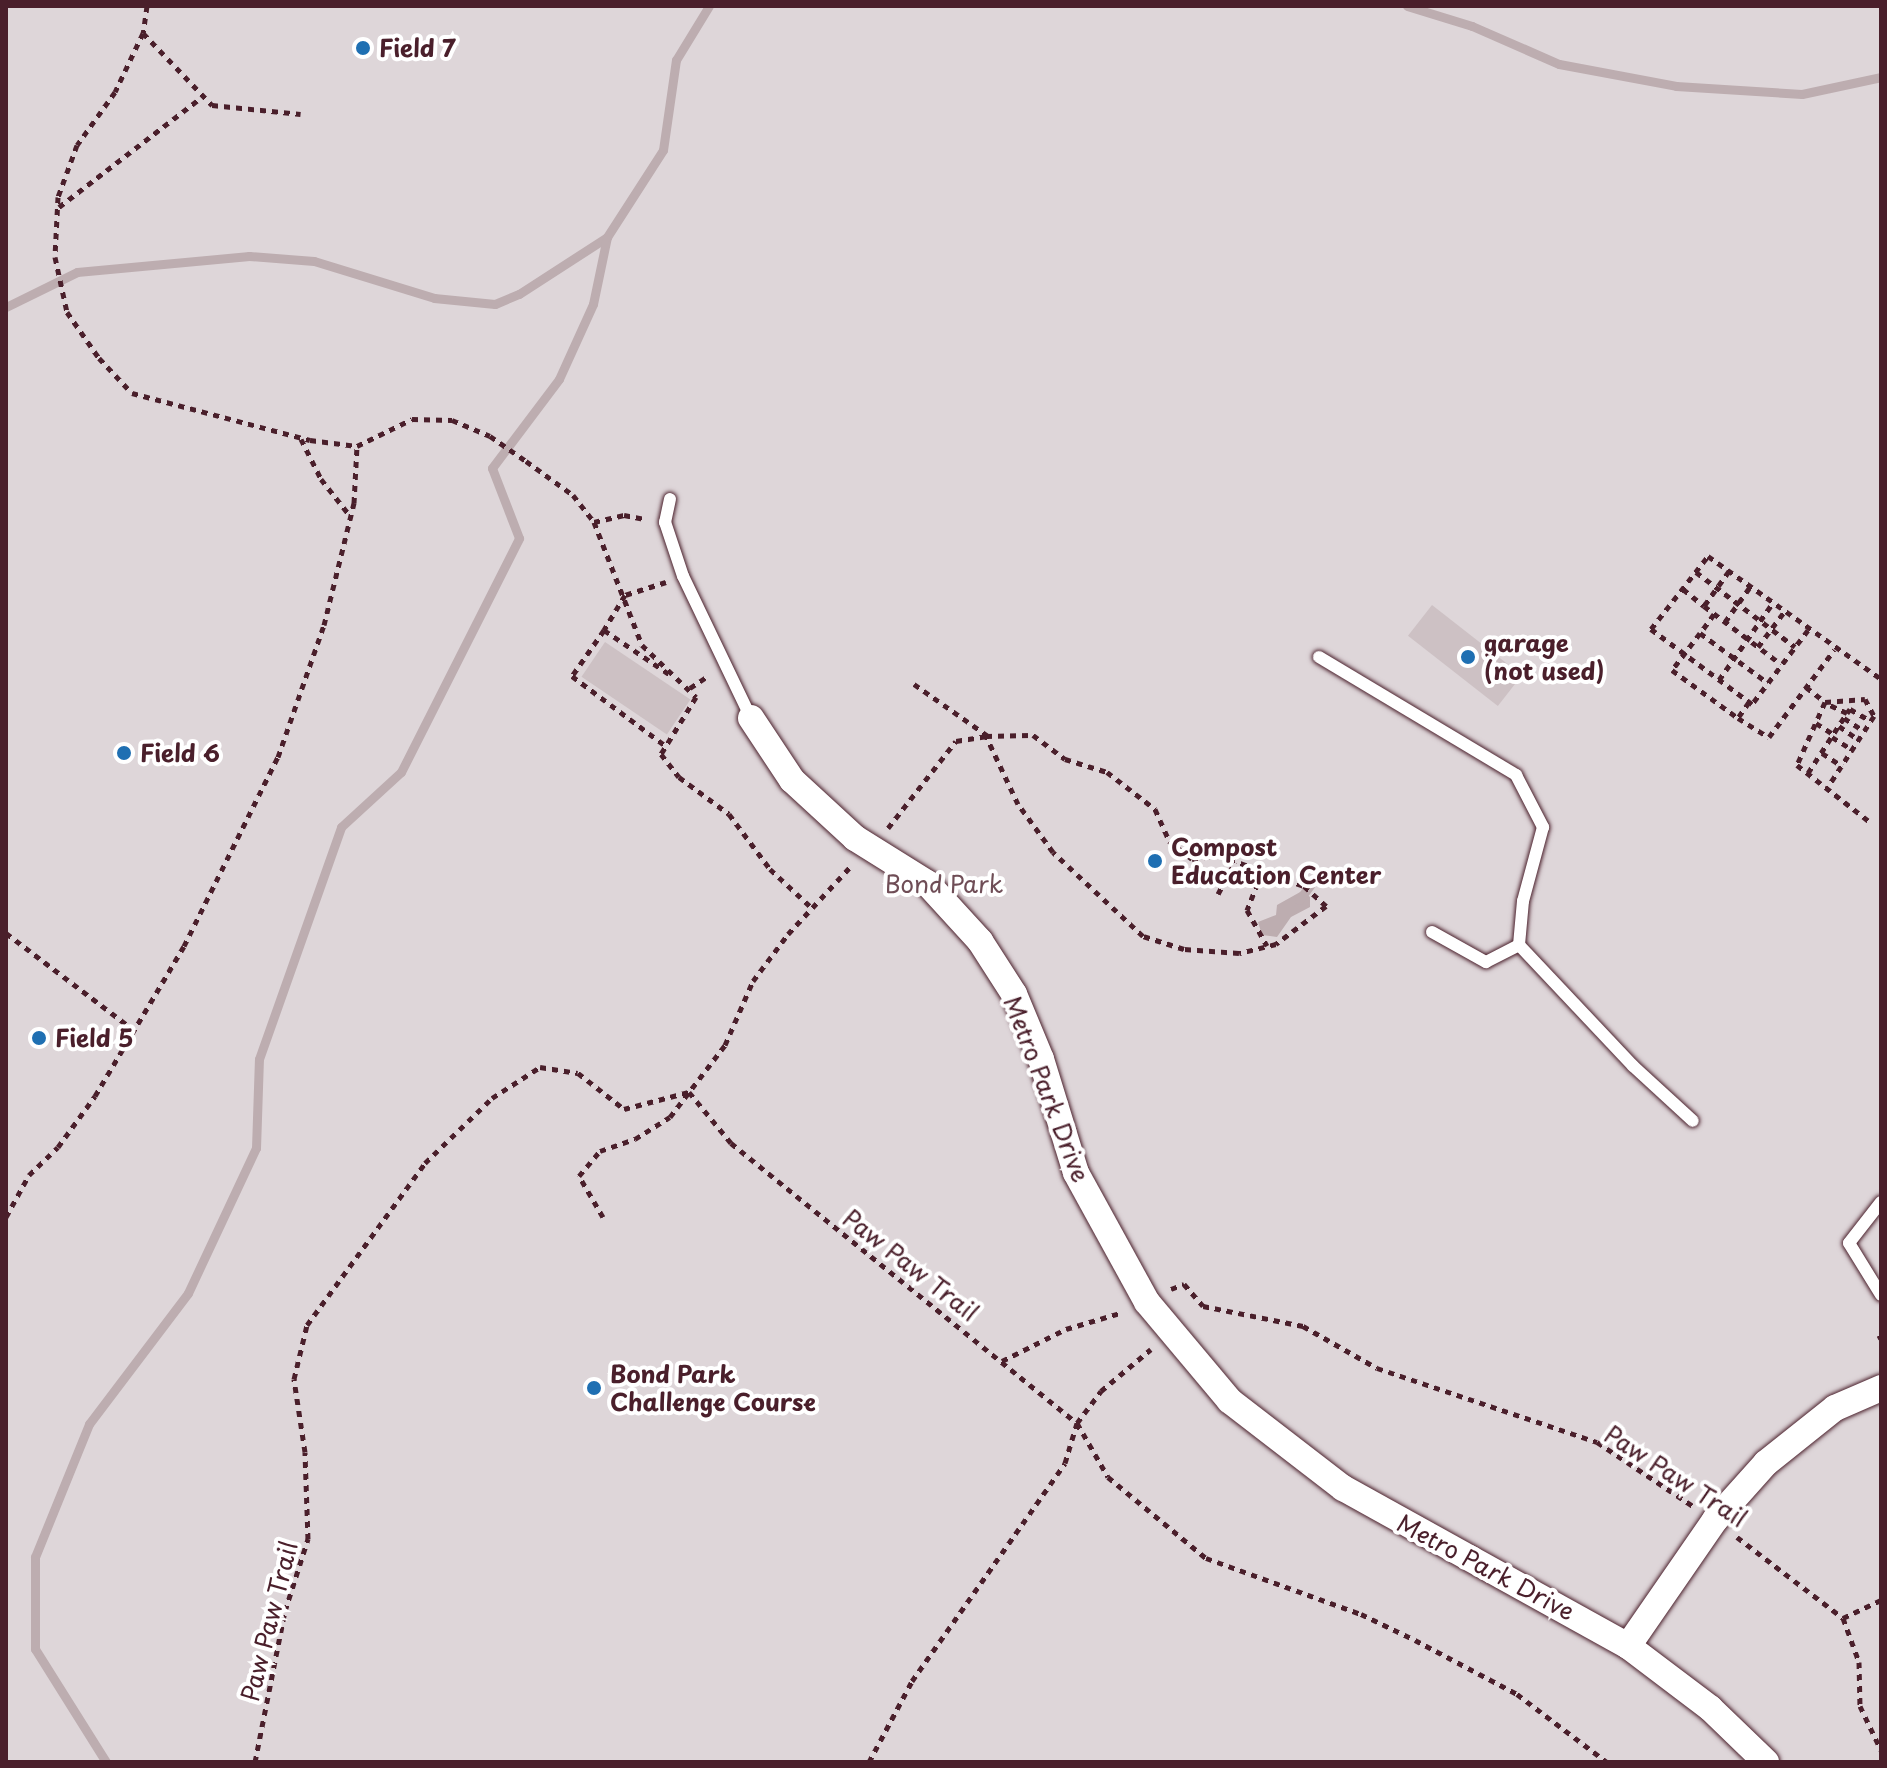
<!DOCTYPE html>
<html>
<head>
<meta charset="utf-8">
<style>
	body { margin:0 }
	#map { position:relative; width:1887px; height:1768px; overflow:hidden; background:#f8f6f7; font-family:"Playpen Sans",sans-serif }
	div>[style] { position:absolute }
	.green>* { inset:0; background:#ded6d9; transform-origin:0 0 }
	.water>* { inset:0; background:#bdadb0 }
	.stream>* { height:9px; margin:-4.5px; padding:0 4.5px; transform-origin:4.5px; border-radius:4.5px; background:#bdadb0 }
	.building>* { inset:0; background:#cdc1c4; transform-origin:0 0 }
	.path>* { height:5px; margin-top:-2.5px; transform-origin:0; background:repeating-linear-gradient(90deg,#4a1f2b 0 6px,transparent 0 12px) }
	.roads { filter:drop-shadow(0 0 2px #4a1f2b) drop-shadow(0 0 2px #4a1f2b) }
	.service>* { height:12px; margin:-6px; padding:0 6px; transform-origin:6px; border-radius:6px; background:#fff }
	.minor>* { height:26px; margin:-13px; padding:0 13px; transform-origin:13px; border-radius:13px; background:#fff }
	.dots>* { width:22px; height:22px; translate:-50% -50%; box-sizing:border-box; border:4px solid #fff; border-radius:50% }
	span { translate:-50% -50%; white-space:nowrap; text-align:center; line-height:1.15; -webkit-text-stroke:8px #fff; paint-order:stroke }
	.poi-label { font-size:24px; color:#4a1f2b; font-weight:700 }
	.left { translate:0 -50%; text-align:left }
	.park-label { font-size:24px; color:#6f4d56 }
	.street-label { font-size:24px; color:#4a1f2b }
	.frame { position:absolute; inset:0; border:8px solid #4a1f2b; pointer-events:none }
</style>
</head>
<body>
<div id="map">
	<div class="green">
		<i style="left:6px;top:6px;width:1875px;height:1756px"></i>
	</div>
	<div class="water">
		<i style="clip-path:polygon(1302px 891px,1310px 897px,1310px 907px,1291px 917px,1277px 937px,1262px 935px,1258px 922px,1276px 915px,1277px 905px)"></i>
	</div>
	<div class="stream">
		<i style="left:1407px;top:6px;width:68px;rotate:17.1deg"></i>
		<i style="left:1472px;top:26px;width:95px;rotate:23.6deg"></i>
		<i style="left:1559px;top:64px;width:119px;rotate:10.6deg"></i>
		<i style="left:1676px;top:86px;width:126px;rotate:3.6deg"></i>
		<i style="left:1802px;top:94px;width:81px;rotate:-12.1deg"></i>
		<i style="left:6px;top:307px;width:79px;rotate:-26.2deg"></i>
		<i style="left:77px;top:272px;width:173px;rotate:-5.3deg"></i>
		<i style="left:249px;top:256px;width:65px;rotate:4.4deg"></i>
		<i style="left:314px;top:261px;width:126px;rotate:17.1deg"></i>
		<i style="left:434px;top:298px;width:61px;rotate:5.6deg"></i>
		<i style="left:495px;top:304px;width:26px;rotate:-23deg"></i>
		<i style="left:519px;top:294px;width:105px;rotate:-32.9deg"></i>
		<i style="left:1299px;top:900px;width:20px;rotate:-53deg"></i>
		<i style="left:106px;top:1762px;width:133px;rotate:-122.1deg"></i>
		<i style="left:35px;top:1649px;width:92px;rotate:-90deg"></i>
		<i style="left:35px;top:1557px;width:144px;rotate:-67.9deg"></i>
		<i style="left:89px;top:1424px;width:164px;rotate:-52.9deg"></i>
		<i style="left:188px;top:1293px;width:160px;rotate:-64.9deg"></i>
		<i style="left:256px;top:1148px;width:89px;rotate:-88.1deg"></i>
		<i style="left:259px;top:1059px;width:246px;rotate:-70.5deg"></i>
		<i style="left:341px;top:827px;width:81px;rotate:-42.5deg"></i>
		<i style="left:401px;top:772px;width:262px;rotate:-63.2deg"></i>
		<i style="left:519px;top:538px;width:75px;rotate:-111.1deg"></i>
		<i style="left:492px;top:468px;width:111px;rotate:-53deg"></i>
		<i style="left:559px;top:379px;width:82px;rotate:-65.6deg"></i>
		<i style="left:593px;top:304px;width:68px;rotate:-78.2deg"></i>
		<i style="left:607px;top:237px;width:103px;rotate:-57.2deg"></i>
		<i style="left:663px;top:150px;width:91px;rotate:-81.8deg"></i>
		<i style="left:676px;top:60px;width:63px;rotate:-58.6deg"></i>
	</div>
	<div class="building">
		<i style="left:1432px;top:605px;width:114px;height:39px;rotate:38deg"></i>
		<i style="left:605px;top:642px;width:103px;height:42px;rotate:34deg"></i>
	</div>
	<div class="path">
		<i style="left:147px;top:6px;width:27px;rotate:98deg"></i>
		<i style="left:143px;top:33px;width:65px;rotate:115.4deg"></i>
		<i style="left:115px;top:92px;width:65px;rotate:125.6deg"></i>
		<i style="left:77px;top:145px;width:55px;rotate:110.1deg"></i>
		<i style="left:58px;top:197px;width:60px;rotate:92.9deg"></i>
		<i style="left:55px;top:257px;width:56px;rotate:77.7deg"></i>
		<i style="left:67px;top:312px;width:56px;rotate:55.2deg"></i>
		<i style="left:99px;top:358px;width:48px;rotate:46.7deg"></i>
		<i style="left:132px;top:393px;width:184px;rotate:14.8deg"></i>
		<i style="left:310px;top:440px;width:47px;rotate:7.3deg"></i>
		<i style="left:143px;top:33px;width:100px;rotate:46.2deg"></i>
		<i style="left:212px;top:105px;width:89px;rotate:5.8deg"></i>
		<i style="left:59px;top:207px;width:182px;rotate:-37.6deg"></i>
		<i style="left:301px;top:439px;width:45px;rotate:63.4deg"></i>
		<i style="left:321px;top:479px;width:48px;rotate:51.7deg"></i>
		<i style="left:594px;top:522px;width:132px;rotate:68.7deg"></i>
		<i style="left:642px;top:645px;width:75px;rotate:43.9deg"></i>
		<i style="left:696px;top:697px;width:67px;rotate:121.6deg"></i>
		<i style="left:661px;top:754px;width:29px;rotate:52deg"></i>
		<i style="left:679px;top:777px;width:62px;rotate:36.5deg"></i>
		<i style="left:729px;top:814px;width:69px;rotate:53.3deg"></i>
		<i style="left:770px;top:869px;width:56px;rotate:42.8deg"></i>
		<i style="left:1729px;top:571px;width:43px;rotate:125.5deg"></i>
		<i style="left:1704px;top:606px;width:96px;rotate:37deg"></i>
		<i style="left:1696px;top:572px;width:124px;rotate:37.1deg"></i>
		<i style="left:666px;top:582px;width:43px;rotate:162.4deg"></i>
		<i style="left:625px;top:595px;width:41px;rotate:121deg"></i>
		<i style="left:604px;top:630px;width:82px;rotate:34.1deg"></i>
		<i style="left:1683px;top:589px;width:27px;rotate:39deg"></i>
		<i style="left:1714px;top:614px;width:24px;rotate:126deg"></i>
		<i style="left:1700px;top:633px;width:84px;rotate:36.3deg"></i>
		<i style="left:1725px;top:622px;width:43px;rotate:-54.5deg"></i>
		<i style="left:604px;top:630px;width:56px;rotate:124.8deg"></i>
		<i style="left:572px;top:676px;width:117px;rotate:36.7deg"></i>
		<i style="left:1808px;top:630px;width:93px;rotate:127.1deg"></i>
		<i style="left:1752px;top:704px;width:126px;rotate:-143.4deg"></i>
		<i style="left:1651px;top:629px;width:93px;rotate:-52deg"></i>
		<i style="left:1708px;top:556px;width:212px;rotate:35.4deg"></i>
		<i style="left:1700px;top:633px;width:46px;rotate:127.1deg"></i>
		<i style="left:1672px;top:670px;width:82px;rotate:36deg"></i>
		<i style="left:1758px;top:647px;width:44px;rotate:-53.4deg"></i>
		<i style="left:1719px;top:680px;width:93px;rotate:-55.1deg"></i>
		<i style="left:914px;top:684px;width:90px;rotate:35.1deg"></i>
		<i style="left:1806px;top:687px;width:24px;rotate:38deg"></i>
		<i style="left:1825px;top:702px;width:69px;rotate:114deg"></i>
		<i style="left:1797px;top:765px;width:93px;rotate:38deg"></i>
		<i style="left:690px;top:688px;width:22px;rotate:-34deg"></i>
		<i style="left:1749px;top:702px;width:19px;rotate:125deg"></i>
		<i style="left:1738px;top:718px;width:36px;rotate:32deg"></i>
		<i style="left:1769px;top:737px;width:109px;rotate:-53.2deg"></i>
		<i style="left:1825px;top:702px;width:40px;rotate:-4.3deg"></i>
		<i style="left:1865px;top:699px;width:19px;rotate:62deg"></i>
		<i style="left:1874px;top:716px;width:86px;rotate:123.1deg"></i>
		<i style="left:1847px;top:713px;width:5px;rotate:-53deg"></i>
		<i style="left:1850px;top:709px;width:24px;rotate:30deg"></i>
		<i style="left:1844px;top:718px;width:24px;rotate:33deg"></i>
		<i style="left:1816px;top:723px;width:20px;rotate:33deg"></i>
		<i style="left:1839px;top:726px;width:24px;rotate:35deg"></i>
		<i style="left:1832px;top:737px;width:25px;rotate:32deg"></i>
		<i style="left:1822px;top:753px;width:24px;rotate:33deg"></i>
		<i style="left:1808px;top:773px;width:72px;rotate:-57deg"></i>
		<i style="left:1847px;top:713px;width:23px;rotate:-155deg"></i>
		<i style="left:888px;top:828px;width:110px;rotate:-52deg"></i>
		<i style="left:956px;top:741px;width:30px;rotate:-9deg"></i>
		<i style="left:986px;top:736px;width:47px;rotate:-1.2deg"></i>
		<i style="left:1033px;top:735px;width:40px;rotate:37deg"></i>
		<i style="left:1065px;top:759px;width:44px;rotate:17.2deg"></i>
		<i style="left:1107px;top:772px;width:61px;rotate:37.6deg"></i>
		<i style="left:1155px;top:809px;width:35px;rotate:66deg"></i>
		<i style="left:1169px;top:841px;width:29px;rotate:38deg"></i>
		<i style="left:1192px;top:859px;width:26px;rotate:-9deg"></i>
		<i style="left:1218px;top:855px;width:91px;rotate:19.8deg"></i>
		<i style="left:1304px;top:886px;width:30px;rotate:42deg"></i>
		<i style="left:1326px;top:906px;width:63px;rotate:142.8deg"></i>
		<i style="left:1276px;top:944px;width:38px;rotate:166deg"></i>
		<i style="left:1239px;top:953px;width:55px;rotate:-175.8deg"></i>
		<i style="left:1184px;top:949px;width:43px;rotate:-162.4deg"></i>
		<i style="left:1143px;top:936px;width:123px;rotate:-137deg"></i>
		<i style="left:1053px;top:852px;width:59px;rotate:-126.1deg"></i>
		<i style="left:1018px;top:804px;width:75px;rotate:-115.2deg"></i>
		<i style="left:1262px;top:872px;width:41px;rotate:111.5deg"></i>
		<i style="left:1247px;top:910px;width:41px;rotate:60.9deg"></i>
		<i style="left:1218px;top:894px;width:36px;rotate:-62deg"></i>
		<i style="left:6px;top:933px;width:157px;rotate:37.2deg"></i>
		<i style="left:6px;top:1217px;width:48px;rotate:-61.3deg"></i>
		<i style="left:29px;top:1175px;width:40px;rotate:-44deg"></i>
		<i style="left:58px;top:1147px;width:63px;rotate:-54deg"></i>
		<i style="left:95px;top:1096px;width:174px;rotate:-59.3deg"></i>
		<i style="left:184px;top:946px;width:211px;rotate:-63.6deg"></i>
		<i style="left:278px;top:757px;width:140px;rotate:-70.8deg"></i>
		<i style="left:324px;top:625px;width:126px;rotate:-76.2deg"></i>
		<i style="left:354px;top:503px;width:57px;rotate:-87deg"></i>
		<i style="left:357px;top:446px;width:61px;rotate:-26.1deg"></i>
		<i style="left:412px;top:419px;width:40px;rotate:1.4deg"></i>
		<i style="left:452px;top:420px;width:41px;rotate:22.8deg"></i>
		<i style="left:490px;top:436px;width:44px;rotate:34.8deg"></i>
		<i style="left:526px;top:461px;width:58px;rotate:35.9deg"></i>
		<i style="left:573px;top:495px;width:34px;rotate:52deg"></i>
		<i style="left:594px;top:522px;width:31px;rotate:-13deg"></i>
		<i style="left:624px;top:515px;width:21px;rotate:11deg"></i>
		<i style="left:603px;top:1217px;width:48px;rotate:-120.3deg"></i>
		<i style="left:579px;top:1176px;width:33px;rotate:-50deg"></i>
		<i style="left:600px;top:1151px;width:37px;rotate:-19deg"></i>
		<i style="left:635px;top:1139px;width:41px;rotate:-32.2deg"></i>
		<i style="left:670px;top:1117px;width:91px;rotate:-52.6deg"></i>
		<i style="left:725px;top:1045px;width:70px;rotate:-66.4deg"></i>
		<i style="left:753px;top:981px;width:59px;rotate:-53.3deg"></i>
		<i style="left:788px;top:934px;width:91px;rotate:-47.2deg"></i>
		<i style="left:1171px;top:1289px;width:14px;rotate:-21deg"></i>
		<i style="left:1184px;top:1284px;width:29px;rotate:49deg"></i>
		<i style="left:1203px;top:1306px;width:102px;rotate:11.3deg"></i>
		<i style="left:1303px;top:1326px;width:85px;rotate:29.6deg"></i>
		<i style="left:1377px;top:1368px;width:232px;rotate:18.6deg"></i>
		<i style="left:1597px;top:1442px;width:115px;rotate:33.7deg"></i>
		<i style="left:1879px;top:1335px;width:4px;rotate:63deg"></i>
		<i style="left:1002px;top:1361px;width:72px;rotate:-26.6deg"></i>
		<i style="left:1066px;top:1329px;width:56px;rotate:-16.5deg"></i>
		<i style="left:1737px;top:1537px;width:133px;rotate:37.4deg"></i>
		<i style="left:1843px;top:1618px;width:47px;rotate:70deg"></i>
		<i style="left:1859px;top:1662px;width:44px;rotate:88.7deg"></i>
		<i style="left:1860px;top:1706px;width:49px;rotate:64.5deg"></i>
		<i style="left:1843px;top:1618px;width:42px;rotate:-25.3deg"></i>
		<i style="left:255px;top:1762px;width:154px;rotate:-78.8deg"></i>
		<i style="left:285px;top:1611px;width:76px;rotate:-72.3deg"></i>
		<i style="left:308px;top:1539px;width:87px;rotate:-92deg"></i>
		<i style="left:305px;top:1452px;width:74px;rotate:-98.6deg"></i>
		<i style="left:294px;top:1379px;width:56px;rotate:-76.5deg"></i>
		<i style="left:307px;top:1325px;width:200px;rotate:-53.9deg"></i>
		<i style="left:425px;top:1163px;width:93px;rotate:-44.1deg"></i>
		<i style="left:492px;top:1098px;width:57px;rotate:-32.9deg"></i>
		<i style="left:540px;top:1067px;width:38px;rotate:9deg"></i>
		<i style="left:578px;top:1073px;width:58px;rotate:38deg"></i>
		<i style="left:624px;top:1109px;width:67px;rotate:-14.7deg"></i>
		<i style="left:689px;top:1092px;width:66px;rotate:50.5deg"></i>
		<i style="left:731px;top:1143px;width:445px;rotate:39deg"></i>
		<i style="left:1077px;top:1423px;width:40px;rotate:-53deg"></i>
		<i style="left:1101px;top:1391px;width:65px;rotate:-40deg"></i>
		<i style="left:869px;top:1762px;width:92px;rotate:-62deg"></i>
		<i style="left:912px;top:1681px;width:266px;rotate:-54.9deg"></i>
		<i style="left:1065px;top:1463px;width:42px;rotate:-73.3deg"></i>
		<i style="left:1077px;top:1423px;width:62px;rotate:60.1deg"></i>
		<i style="left:1108px;top:1477px;width:127px;rotate:39.6deg"></i>
		<i style="left:1206px;top:1558px;width:165px;rotate:19.9deg"></i>
		<i style="left:1361px;top:1614px;width:60px;rotate:25.7deg"></i>
		<i style="left:1415px;top:1640px;width:115px;rotate:27.9deg"></i>
		<i style="left:1517px;top:1694px;width:113px;rotate:37.1deg"></i>
	</div>
	<div class="roads">
		<div class="service">
			<i style="left:670px;top:499px;width:24px;rotate:102deg"></i>
			<i style="left:665px;top:522px;width:57px;rotate:71.6deg"></i>
			<i style="left:683px;top:576px;width:157px;rotate:64.4deg"></i>
			<i style="left:1319px;top:657px;width:230px;rotate:30.9deg"></i>
			<i style="left:1516px;top:775px;width:59px;rotate:62.6deg"></i>
			<i style="left:1543px;top:827px;width:77px;rotate:105.1deg"></i>
			<i style="left:1523px;top:901px;width:44px;rotate:95.2deg"></i>
			<i style="left:1519px;top:945px;width:166px;rotate:46.7deg"></i>
			<i style="left:1633px;top:1066px;width:81px;rotate:42.5deg"></i>
			<i style="left:1432px;top:932px;width:62px;rotate:29.1deg"></i>
			<i style="left:1486px;top:962px;width:37px;rotate:-27deg"></i>
			<i style="left:1881px;top:1202px;width:52px;rotate:128deg"></i>
			<i style="left:1849px;top:1243px;width:61px;rotate:58.4deg"></i>
		</div>
		<div class="minor">
			<i style="left:751px;top:718px;width:74px;rotate:56.5deg"></i>
			<i style="left:792px;top:780px;width:86px;rotate:42.6deg"></i>
			<i style="left:855px;top:838px;width:85px;rotate:32deg"></i>
			<i style="left:927px;top:883px;width:79px;rotate:47.6deg"></i>
			<i style="left:980px;top:941px;width:63px;rotate:57.3deg"></i>
			<i style="left:1014px;top:994px;width:70px;rotate:67.4deg"></i>
			<i style="left:1041px;top:1059px;width:119px;rotate:72.9deg"></i>
			<i style="left:1076px;top:1173px;width:147px;rotate:61.2deg"></i>
			<i style="left:1147px;top:1302px;width:129px;rotate:50deg"></i>
			<i style="left:1230px;top:1401px;width:143px;rotate:37.6deg"></i>
			<i style="left:1343px;top:1488px;width:326px;rotate:29deg"></i>
			<i style="left:1628px;top:1646px;width:103px;rotate:37.1deg"></i>
			<i style="left:1710px;top:1708px;width:78px;rotate:44deg"></i>
			<i style="left:1628px;top:1646px;width:153px;rotate:-55.4deg"></i>
			<i style="left:1715px;top:1520px;width:76px;rotate:-48.2deg"></i>
			<i style="left:1766px;top:1463px;width:88px;rotate:-38.6deg"></i>
			<i style="left:1835px;top:1408px;width:50px;rotate:-23.5deg"></i>
		</div>
	</div>
	<div class="dots">
		<i style="left:363px;top:48px;background:#1f6fb2"></i>
		<i style="left:1468px;top:657px;background:#1f6fb2"></i>
		<i style="left:124px;top:753px;background:#1f6fb2"></i>
		<i style="left:1155px;top:861px;background:#1f6fb2"></i>
		<i style="left:39px;top:1038px;background:#1f6fb2"></i>
		<i style="left:594px;top:1388px;background:#1f6fb2"></i>
	</div>
	<div class="poi-label">
		<span class="left" style="left:379px;top:48px">Field 7</span>
		<span class="left" style="left:1484px;top:657px">garage<br>(not used)</span>
		<span class="left" style="left:140px;top:753px">Field 6</span>
		<span class="left" style="left:1171px;top:861px">Compost<br>Education Center</span>
		<span class="left" style="left:55px;top:1038px">Field 5</span>
		<span class="left" style="left:610px;top:1388px">Bond Park<br>Challenge Course</span>
	</div>
	<div class="park-label">
		<span style="left:944px;top:884px">Bond Park</span>
	</div>
	<div class="street-label">
		<span style="left:1047px;top:1089px;rotate:69deg">Metro Park Drive</span>
		<span style="left:911px;top:1265px;rotate:38deg">Paw Paw Trail</span>
		<span style="left:1676px;top:1476px;rotate:33deg">Paw Paw Trail</span>
		<span style="left:1486px;top:1567px;rotate:28deg">Metro Park Drive</span>
		<span style="left:269px;top:1621px;rotate:-76deg">Paw Paw Trail</span>
	</div>
	<div class="frame"></div>
</div>
</body>
</html>
